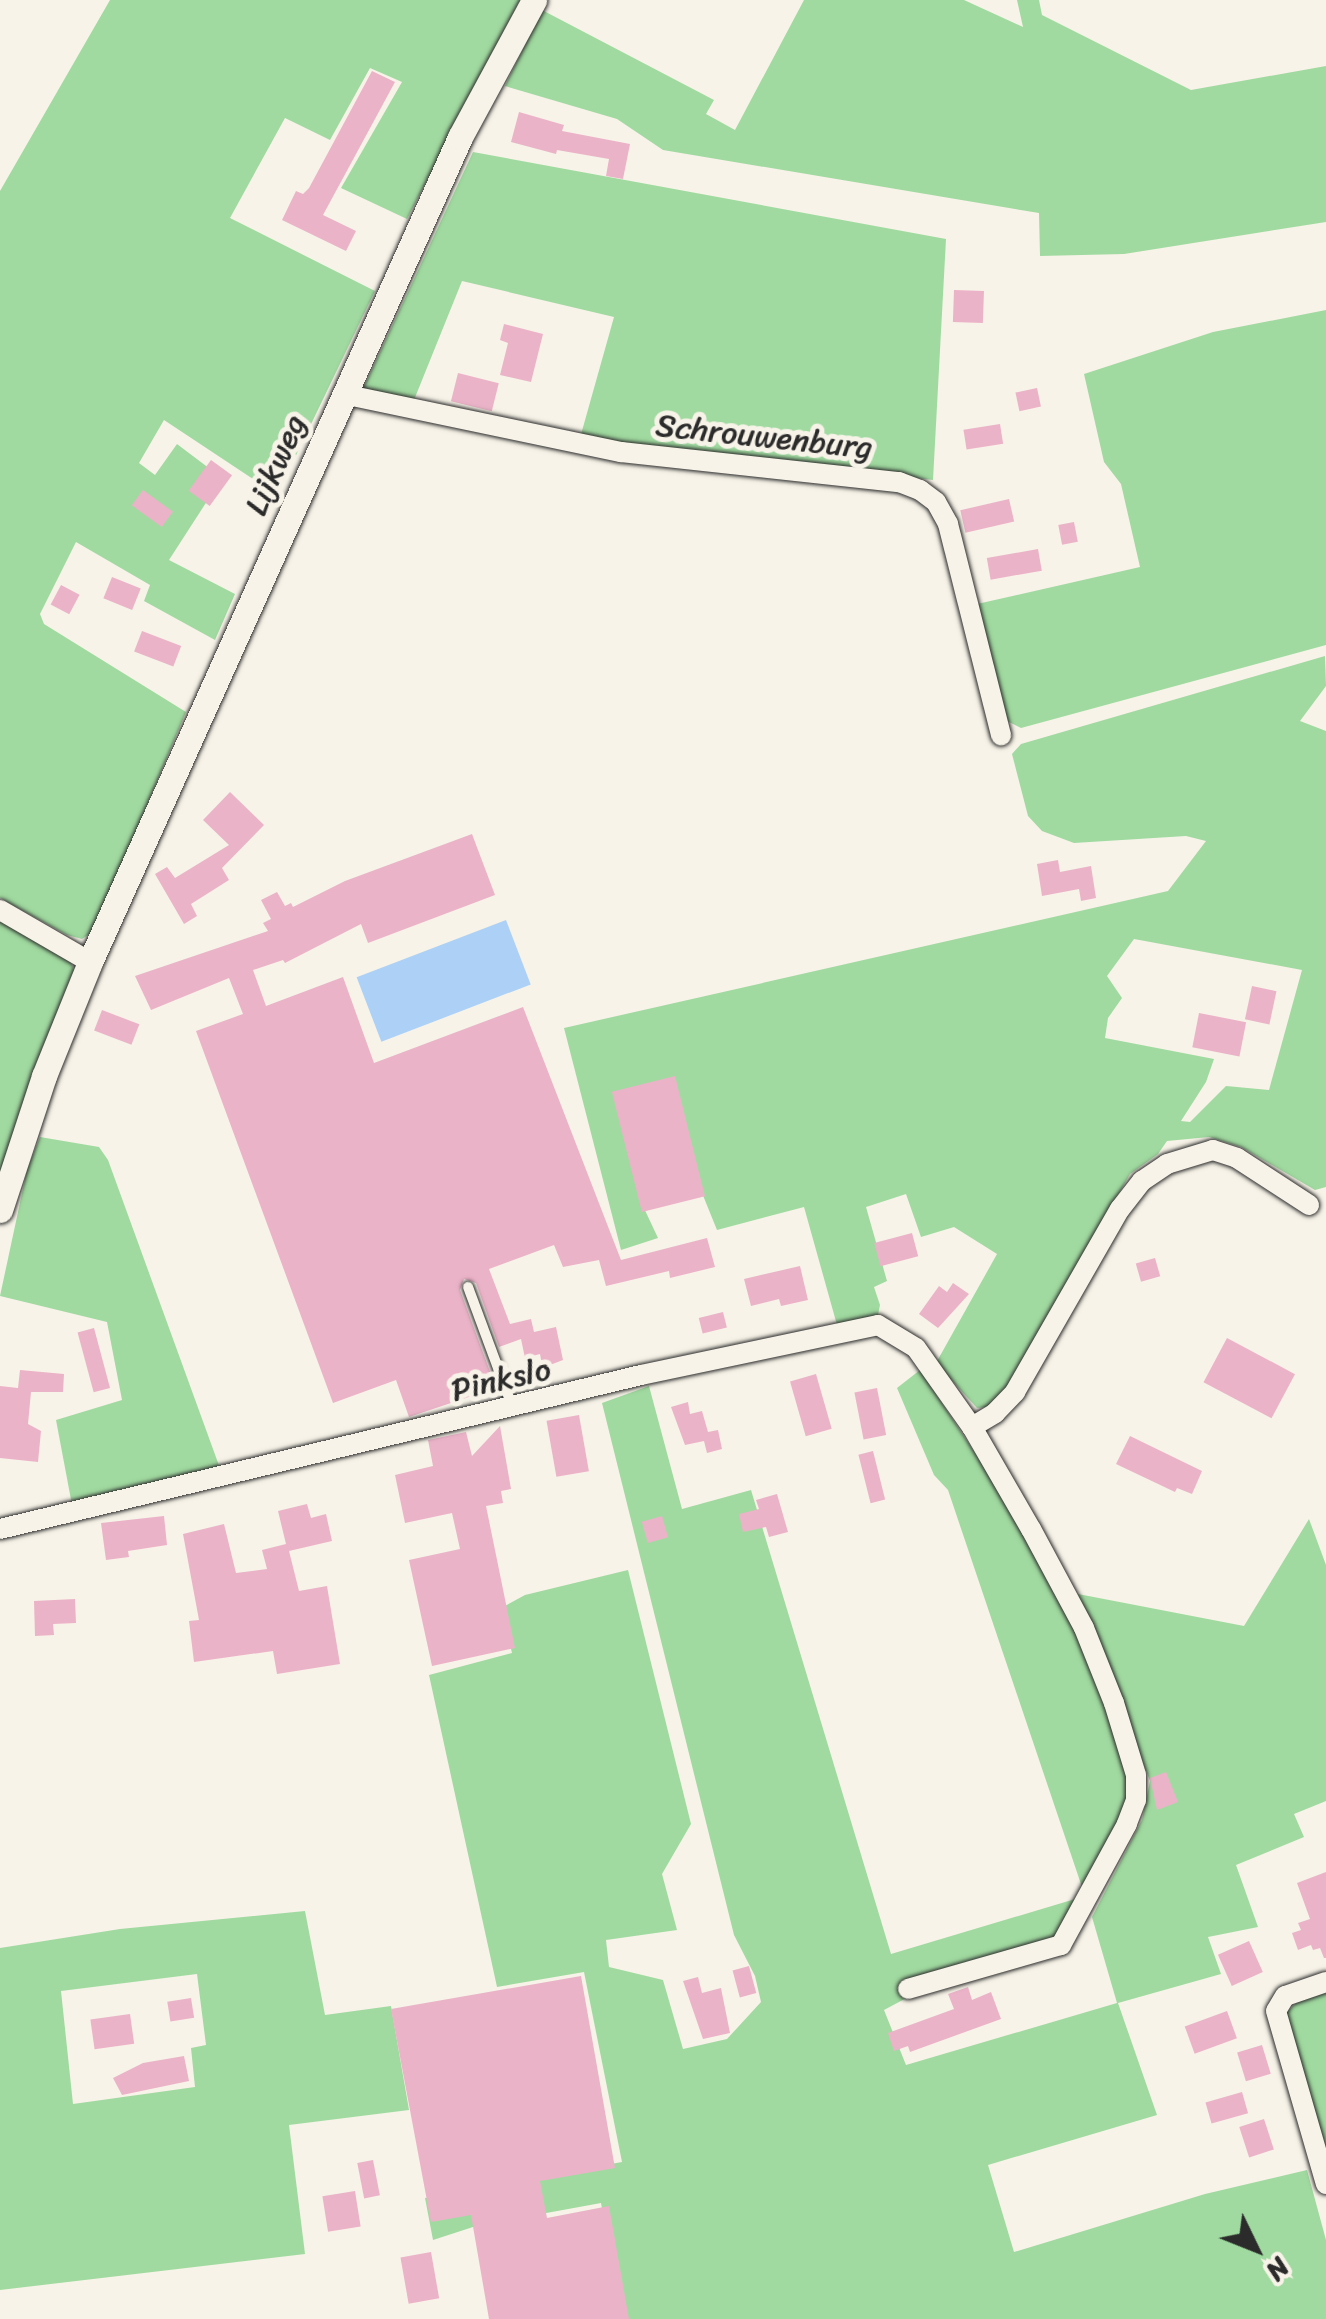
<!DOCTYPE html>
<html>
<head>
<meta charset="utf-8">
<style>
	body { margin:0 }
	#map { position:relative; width:1326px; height:2319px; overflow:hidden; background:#f7f3e8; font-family:Sriracha,sans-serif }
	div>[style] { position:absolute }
	.green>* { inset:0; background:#a0daa0 }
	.water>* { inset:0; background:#add1f6; transform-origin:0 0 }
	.building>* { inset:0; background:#ebb3c8; transform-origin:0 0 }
	.roads { filter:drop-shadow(0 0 2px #2b2b2b) drop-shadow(0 0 2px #2b2b2b) }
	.service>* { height:10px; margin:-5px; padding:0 5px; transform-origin:5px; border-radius:5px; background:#f7f3e8 }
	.minor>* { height:20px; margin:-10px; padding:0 10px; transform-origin:10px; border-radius:10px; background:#f7f3e8 }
	.tertiary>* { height:25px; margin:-12.5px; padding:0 12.5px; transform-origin:12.5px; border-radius:12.5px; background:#f7f3e8 }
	span { translate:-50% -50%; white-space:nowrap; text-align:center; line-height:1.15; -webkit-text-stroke:10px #f7f3e8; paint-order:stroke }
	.street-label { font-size:32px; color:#2b2b2b }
	.north { position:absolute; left:1206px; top:2199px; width:100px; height:100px; -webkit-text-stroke:8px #f7f3e8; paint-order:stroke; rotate:133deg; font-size:28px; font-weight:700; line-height:40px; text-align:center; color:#2b2b2b }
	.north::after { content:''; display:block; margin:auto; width:35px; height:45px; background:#2b2b2b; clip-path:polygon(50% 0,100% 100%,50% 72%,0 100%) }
</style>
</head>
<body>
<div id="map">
	<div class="green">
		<i style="clip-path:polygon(110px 0,520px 0,407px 219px,341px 188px,402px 82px,370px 68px,330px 140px,285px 118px,230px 218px,375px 291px,277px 495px,164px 420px,139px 463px,155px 475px,177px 444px,222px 478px,169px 560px,235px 594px,215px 640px,144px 601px,150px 585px,76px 542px,40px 614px,44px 624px,186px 712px,94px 931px,82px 939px,67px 935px,0 898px,0 191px)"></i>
		<i style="clip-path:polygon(804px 0,964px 0,1023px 27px,1017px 0,1039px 0,1042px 15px,1191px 90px,1326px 66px,1326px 222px,1124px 254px,1040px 256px,1039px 213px,663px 150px,617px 119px,505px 86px,542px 10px,714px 100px,706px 114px,735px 130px)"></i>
		<i style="clip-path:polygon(473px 152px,946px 239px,933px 480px,580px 438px,614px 317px,462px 281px,414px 400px,363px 389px)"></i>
		<i style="clip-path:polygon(1326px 310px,1326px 645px,1021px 728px,1005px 720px,977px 604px,1140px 567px,1121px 484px,1104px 462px,1084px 374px,1213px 332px)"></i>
		<i style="clip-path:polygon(evenodd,1325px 656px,1326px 686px,1300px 721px,1326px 731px,1326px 1187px,1315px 1190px,1241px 1147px,1209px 1137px,1167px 1141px,1158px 1154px,1130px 1174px,997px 1406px,977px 1408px,936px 1363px,997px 1254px,954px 1227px,921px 1237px,906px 1194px,866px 1207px,887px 1281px,874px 1287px,880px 1305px,877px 1320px,837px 1325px,804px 1207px,717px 1230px,702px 1193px,643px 1206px,658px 1238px,621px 1250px,564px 1028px,1168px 891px,1206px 841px,1186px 836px,1074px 843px,1042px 831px,1028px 816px,1012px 754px,1021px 744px,1325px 656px,1134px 939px,1302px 970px,1269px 1090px,1226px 1086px,1190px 1122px,1181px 1121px,1206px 1082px,1214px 1059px,1105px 1038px,1108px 1018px,1122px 998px,1107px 976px,1134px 939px)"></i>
		<i style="clip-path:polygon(0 920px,70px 960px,76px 975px,0 1179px)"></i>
		<i style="clip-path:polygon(40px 1137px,99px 1147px,108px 1160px,221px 1471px,72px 1505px,56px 1420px,122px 1400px,107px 1322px,0 1296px,27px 1170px)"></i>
		<i style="clip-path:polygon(920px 1370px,1026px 1530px,1089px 1648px,1127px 1764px,1132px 1802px,1110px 1852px,1064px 1936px,1044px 1956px,914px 1994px,884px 2010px,906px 2065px,1117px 2003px,1092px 1917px,1142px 1820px,1150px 1781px,1078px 1594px,1244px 1626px,1309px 1519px,1326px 1565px,1326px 1801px,1294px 1814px,1304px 1837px,1236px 1865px,1258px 1927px,1208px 1937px,1221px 1974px,1118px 2003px,1157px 2115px,988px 2165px,1014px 2252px,1205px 2194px,1307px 2170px,1326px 2240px,1326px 2319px,621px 2319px,601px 2203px,476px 2226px,433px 2240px,425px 2198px,622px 2162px,584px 1972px,497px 1987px,429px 1675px,512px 1653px,501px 1608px,525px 1595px,628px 1570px,691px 1824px,662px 1874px,677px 1930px,606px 1940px,609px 1967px,663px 1980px,683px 2049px,727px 2039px,761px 2002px,755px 1976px,734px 1935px,602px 1403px,649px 1386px,682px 1509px,751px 1490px,891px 1954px,1085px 1896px,948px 1490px,934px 1475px,897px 1388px)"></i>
		<i style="clip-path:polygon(evenodd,305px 1911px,325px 2015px,391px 2006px,409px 2110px,289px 2125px,305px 2254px,0 2290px,0 1948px,120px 1929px,305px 1911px,197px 1974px,206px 2045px,191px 2048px,195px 2087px,73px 2104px,61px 1991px,197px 1974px)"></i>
		<i style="clip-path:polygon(1326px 1992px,1326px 2152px,1286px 2013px,1298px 2001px)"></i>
	</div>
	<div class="water">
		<i style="left:506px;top:920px;width:69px;height:160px;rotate:69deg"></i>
	</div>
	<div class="building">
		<i style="clip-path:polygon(372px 71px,395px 82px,323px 215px,356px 231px,346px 251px,282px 220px,296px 191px,303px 194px,309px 188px)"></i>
		<i style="clip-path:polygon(519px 112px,564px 125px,562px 131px,630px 144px,623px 179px,606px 176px,609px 159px,557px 150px,556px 154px,511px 142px)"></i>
		<i style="left:954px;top:290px;width:30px;height:32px;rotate:2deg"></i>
		<i style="clip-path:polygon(504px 324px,543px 334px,531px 382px,500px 375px,508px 343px,500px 340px)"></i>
		<i style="left:458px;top:373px;width:42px;height:29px;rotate:14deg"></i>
		<i style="left:1037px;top:388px;width:19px;height:22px;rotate:78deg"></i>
		<i style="left:1000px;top:424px;width:20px;height:37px;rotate:81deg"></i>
		<i style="left:211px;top:460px;width:26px;height:38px;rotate:36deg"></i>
		<i style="left:143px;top:490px;width:37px;height:19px;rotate:36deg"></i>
		<i style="left:1009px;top:499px;width:23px;height:50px;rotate:77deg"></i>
		<i style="left:1074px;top:522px;width:20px;height:16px;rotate:79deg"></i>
		<i style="left:1038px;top:549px;width:22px;height:52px;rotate:80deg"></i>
		<i style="left:112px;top:577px;width:31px;height:23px;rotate:22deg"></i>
		<i style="left:61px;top:585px;width:21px;height:22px;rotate:28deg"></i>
		<i style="left:142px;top:631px;width:42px;height:22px;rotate:21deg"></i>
		<i style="clip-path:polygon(230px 792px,264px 825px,222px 868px,229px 880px,191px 904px,197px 916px,184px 924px,155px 874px,167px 867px,175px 878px,229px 845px,203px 820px)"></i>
		<i style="clip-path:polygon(472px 834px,495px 895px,368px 943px,361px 924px,285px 963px,283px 960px,253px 970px,266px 1006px,343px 977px,374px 1063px,523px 1007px,621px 1260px,707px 1238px,715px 1267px,670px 1278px,669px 1271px,606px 1286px,599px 1260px,563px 1267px,554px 1245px,489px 1269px,510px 1324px,531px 1319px,534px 1332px,556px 1327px,563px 1360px,550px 1365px,542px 1365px,540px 1354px,525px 1358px,521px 1339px,499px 1347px,476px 1283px,464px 1279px,460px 1290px,496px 1388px,409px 1417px,396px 1380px,333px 1403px,196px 1031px,243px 1014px,229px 978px,151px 1010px,135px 976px,268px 931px,263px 923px,271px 919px,261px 900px,277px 892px,285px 906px,291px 903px,293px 907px,345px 881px)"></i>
		<i style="clip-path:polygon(1058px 860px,1060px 872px,1091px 866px,1096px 898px,1081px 901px,1079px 889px,1042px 896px,1037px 864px)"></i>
		<i style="left:1252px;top:986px;width:25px;height:34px;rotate:12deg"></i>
		<i style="left:102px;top:1010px;width:40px;height:22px;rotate:21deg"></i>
		<i style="left:1199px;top:1013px;width:48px;height:35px;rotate:11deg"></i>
		<i style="left:675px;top:1076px;width:124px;height:65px;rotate:76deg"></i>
		<i style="left:912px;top:1233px;width:24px;height:39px;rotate:75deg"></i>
		<i style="left:1155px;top:1258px;width:19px;height:20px;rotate:74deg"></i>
		<i style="clip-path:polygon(800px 1266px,808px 1300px,781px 1306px,779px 1299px,751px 1306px,744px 1279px)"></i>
		<i style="clip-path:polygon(953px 1283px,969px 1294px,938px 1328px,919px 1314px,939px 1286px,947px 1292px)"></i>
		<i style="left:723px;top:1312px;width:16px;height:25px;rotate:76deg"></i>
		<i style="left:94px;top:1328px;width:62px;height:17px;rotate:75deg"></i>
		<i style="left:1227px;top:1338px;width:77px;height:50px;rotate:28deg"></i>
		<i style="clip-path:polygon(20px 1370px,64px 1374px,63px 1392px,31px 1392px,28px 1424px,41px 1431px,38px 1462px,0 1458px,0 1386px,18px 1388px)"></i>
		<i style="left:816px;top:1374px;width:57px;height:27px;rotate:74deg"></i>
		<i style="left:877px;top:1388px;width:48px;height:23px;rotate:79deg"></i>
		<i style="clip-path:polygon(688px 1402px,690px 1414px,702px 1411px,708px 1432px,718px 1430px,722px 1449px,707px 1453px,704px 1441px,685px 1445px,671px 1407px)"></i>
		<i style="left:579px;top:1415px;width:57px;height:33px;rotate:80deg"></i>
		<i style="clip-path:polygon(500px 1426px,511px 1489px,501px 1491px,503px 1503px,486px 1506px,515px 1648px,432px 1666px,409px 1560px,460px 1549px,452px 1513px,405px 1523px,395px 1475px,433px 1466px,428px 1440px,466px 1432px,472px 1456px)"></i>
		<i style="clip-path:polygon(1130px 1436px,1202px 1471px,1192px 1494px,1177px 1488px,1175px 1492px,1116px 1464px)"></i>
		<i style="left:873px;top:1451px;width:50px;height:15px;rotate:76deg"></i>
		<i style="clip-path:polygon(777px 1494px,788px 1532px,769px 1537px,766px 1527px,743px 1532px,739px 1514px,759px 1509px,756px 1500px)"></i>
		<i style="clip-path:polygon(307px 1504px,311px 1518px,326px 1514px,332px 1541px,289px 1551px,299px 1591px,327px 1586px,340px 1664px,277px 1674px,273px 1651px,194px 1662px,189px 1621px,199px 1620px,183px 1534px,224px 1524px,236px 1573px,267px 1569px,262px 1550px,286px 1544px,278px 1511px)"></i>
		<i style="clip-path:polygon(164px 1516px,167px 1545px,128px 1551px,129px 1557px,106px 1560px,101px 1523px)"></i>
		<i style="left:662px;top:1516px;width:22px;height:21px;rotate:74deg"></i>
		<i style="clip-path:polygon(75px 1599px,76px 1623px,53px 1624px,54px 1635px,35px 1636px,34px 1601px)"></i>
		<i style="clip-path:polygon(1166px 1772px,1178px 1802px,1157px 1810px,1150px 1778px)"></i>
		<i style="clip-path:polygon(1326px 1872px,1326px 1958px,1324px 1958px,1320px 1948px,1313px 1950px,1311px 1945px,1298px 1950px,1292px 1933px,1301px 1930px,1298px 1923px,1310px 1919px,1297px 1883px)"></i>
		<i style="left:1249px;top:1941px;width:34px;height:34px;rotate:66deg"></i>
		<i style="left:749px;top:1966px;width:28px;height:17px;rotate:75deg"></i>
		<i style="clip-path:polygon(581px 1976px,615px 2168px,540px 2181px,547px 2218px,609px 2206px,629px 2319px,489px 2319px,471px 2215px,431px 2222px,391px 2009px)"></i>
		<i style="clip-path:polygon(698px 1977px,702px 1993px,721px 1988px,730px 2033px,703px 2039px,683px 1981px)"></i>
		<i style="clip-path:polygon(968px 1987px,972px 2000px,991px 1992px,1001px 2019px,910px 2052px,908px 2046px,894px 2051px,888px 2033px,954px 2009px,948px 1994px)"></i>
		<i style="left:191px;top:1998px;width:20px;height:24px;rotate:81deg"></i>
		<i style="left:1227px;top:2011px;width:29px;height:45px;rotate:70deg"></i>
		<i style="left:130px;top:2014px;width:30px;height:40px;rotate:82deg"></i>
		<i style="left:1262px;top:2045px;width:30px;height:26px;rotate:73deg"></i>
		<i style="clip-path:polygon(184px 2056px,189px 2081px,122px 2095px,113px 2078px,143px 2063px)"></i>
		<i style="left:1242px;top:2092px;width:22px;height:38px;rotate:74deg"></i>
		<i style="left:1264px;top:2119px;width:32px;height:26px;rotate:72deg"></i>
		<i style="left:373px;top:2160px;width:36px;height:16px;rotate:79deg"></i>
		<i style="left:355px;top:2191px;width:36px;height:33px;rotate:81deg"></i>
		<i style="left:431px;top:2252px;width:47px;height:31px;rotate:80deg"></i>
	</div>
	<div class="roads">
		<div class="service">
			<i style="left:468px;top:1287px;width:127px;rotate:69.7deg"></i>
		</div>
		<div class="minor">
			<i style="left:343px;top:394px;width:284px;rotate:11.8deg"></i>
			<i style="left:621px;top:452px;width:280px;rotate:6.2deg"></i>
			<i style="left:899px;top:482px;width:22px;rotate:21deg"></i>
			<i style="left:920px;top:490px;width:20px;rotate:37deg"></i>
			<i style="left:936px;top:502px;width:25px;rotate:61deg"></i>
			<i style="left:948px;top:524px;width:218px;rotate:75.9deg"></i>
			<i style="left:0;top:910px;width:104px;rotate:30deg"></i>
			<i style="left:972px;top:1427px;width:27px;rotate:-31deg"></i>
			<i style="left:995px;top:1413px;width:29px;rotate:-46deg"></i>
			<i style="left:1015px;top:1392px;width:211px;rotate:-60.2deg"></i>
			<i style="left:1120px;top:1209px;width:36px;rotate:-52deg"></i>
			<i style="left:1142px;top:1181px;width:30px;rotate:-34deg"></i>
			<i style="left:1167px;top:1164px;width:48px;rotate:-16.9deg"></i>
			<i style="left:1213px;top:1150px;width:25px;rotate:18deg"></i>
			<i style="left:1237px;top:1158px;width:86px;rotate:33.1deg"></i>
			<i style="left:0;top:1529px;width:659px;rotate:-13.51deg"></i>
			<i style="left:641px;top:1375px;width:242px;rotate:-11.9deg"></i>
			<i style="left:878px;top:1325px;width:44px;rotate:31.2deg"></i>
			<i style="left:916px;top:1348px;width:97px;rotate:54.7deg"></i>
			<i style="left:972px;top:1427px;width:118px;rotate:60deg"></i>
			<i style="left:1031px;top:1529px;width:112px;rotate:61.8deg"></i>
			<i style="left:1084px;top:1628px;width:81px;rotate:68.2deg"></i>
			<i style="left:1114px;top:1703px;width:75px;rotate:73deg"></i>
			<i style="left:1136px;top:1775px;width:25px;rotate:90deg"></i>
			<i style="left:1136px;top:1800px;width:26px;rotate:111deg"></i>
			<i style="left:1127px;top:1824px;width:138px;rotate:118.6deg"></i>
			<i style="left:1061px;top:1945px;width:159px;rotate:164deg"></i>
			<i style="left:1326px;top:1982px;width:43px;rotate:161.1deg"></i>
			<i style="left:1285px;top:1996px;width:17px;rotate:121deg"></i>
			<i style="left:1276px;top:2011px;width:180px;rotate:73.9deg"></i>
		</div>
		<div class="tertiary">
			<i style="left:0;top:1210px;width:141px;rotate:-71.8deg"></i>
			<i style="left:44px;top:1076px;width:123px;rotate:-68deg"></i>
			<i style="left:90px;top:962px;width:904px;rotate:-65.84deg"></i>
			<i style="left:460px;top:137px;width:156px;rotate:-61.6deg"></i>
		</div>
	</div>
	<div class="street-label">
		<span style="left:764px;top:437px;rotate:6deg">Schrouwenburg</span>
		<span style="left:276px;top:465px;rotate:-66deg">Lijkweg</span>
		<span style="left:501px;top:1380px;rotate:-13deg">Pinkslo</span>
	</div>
	<div class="north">N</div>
</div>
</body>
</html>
